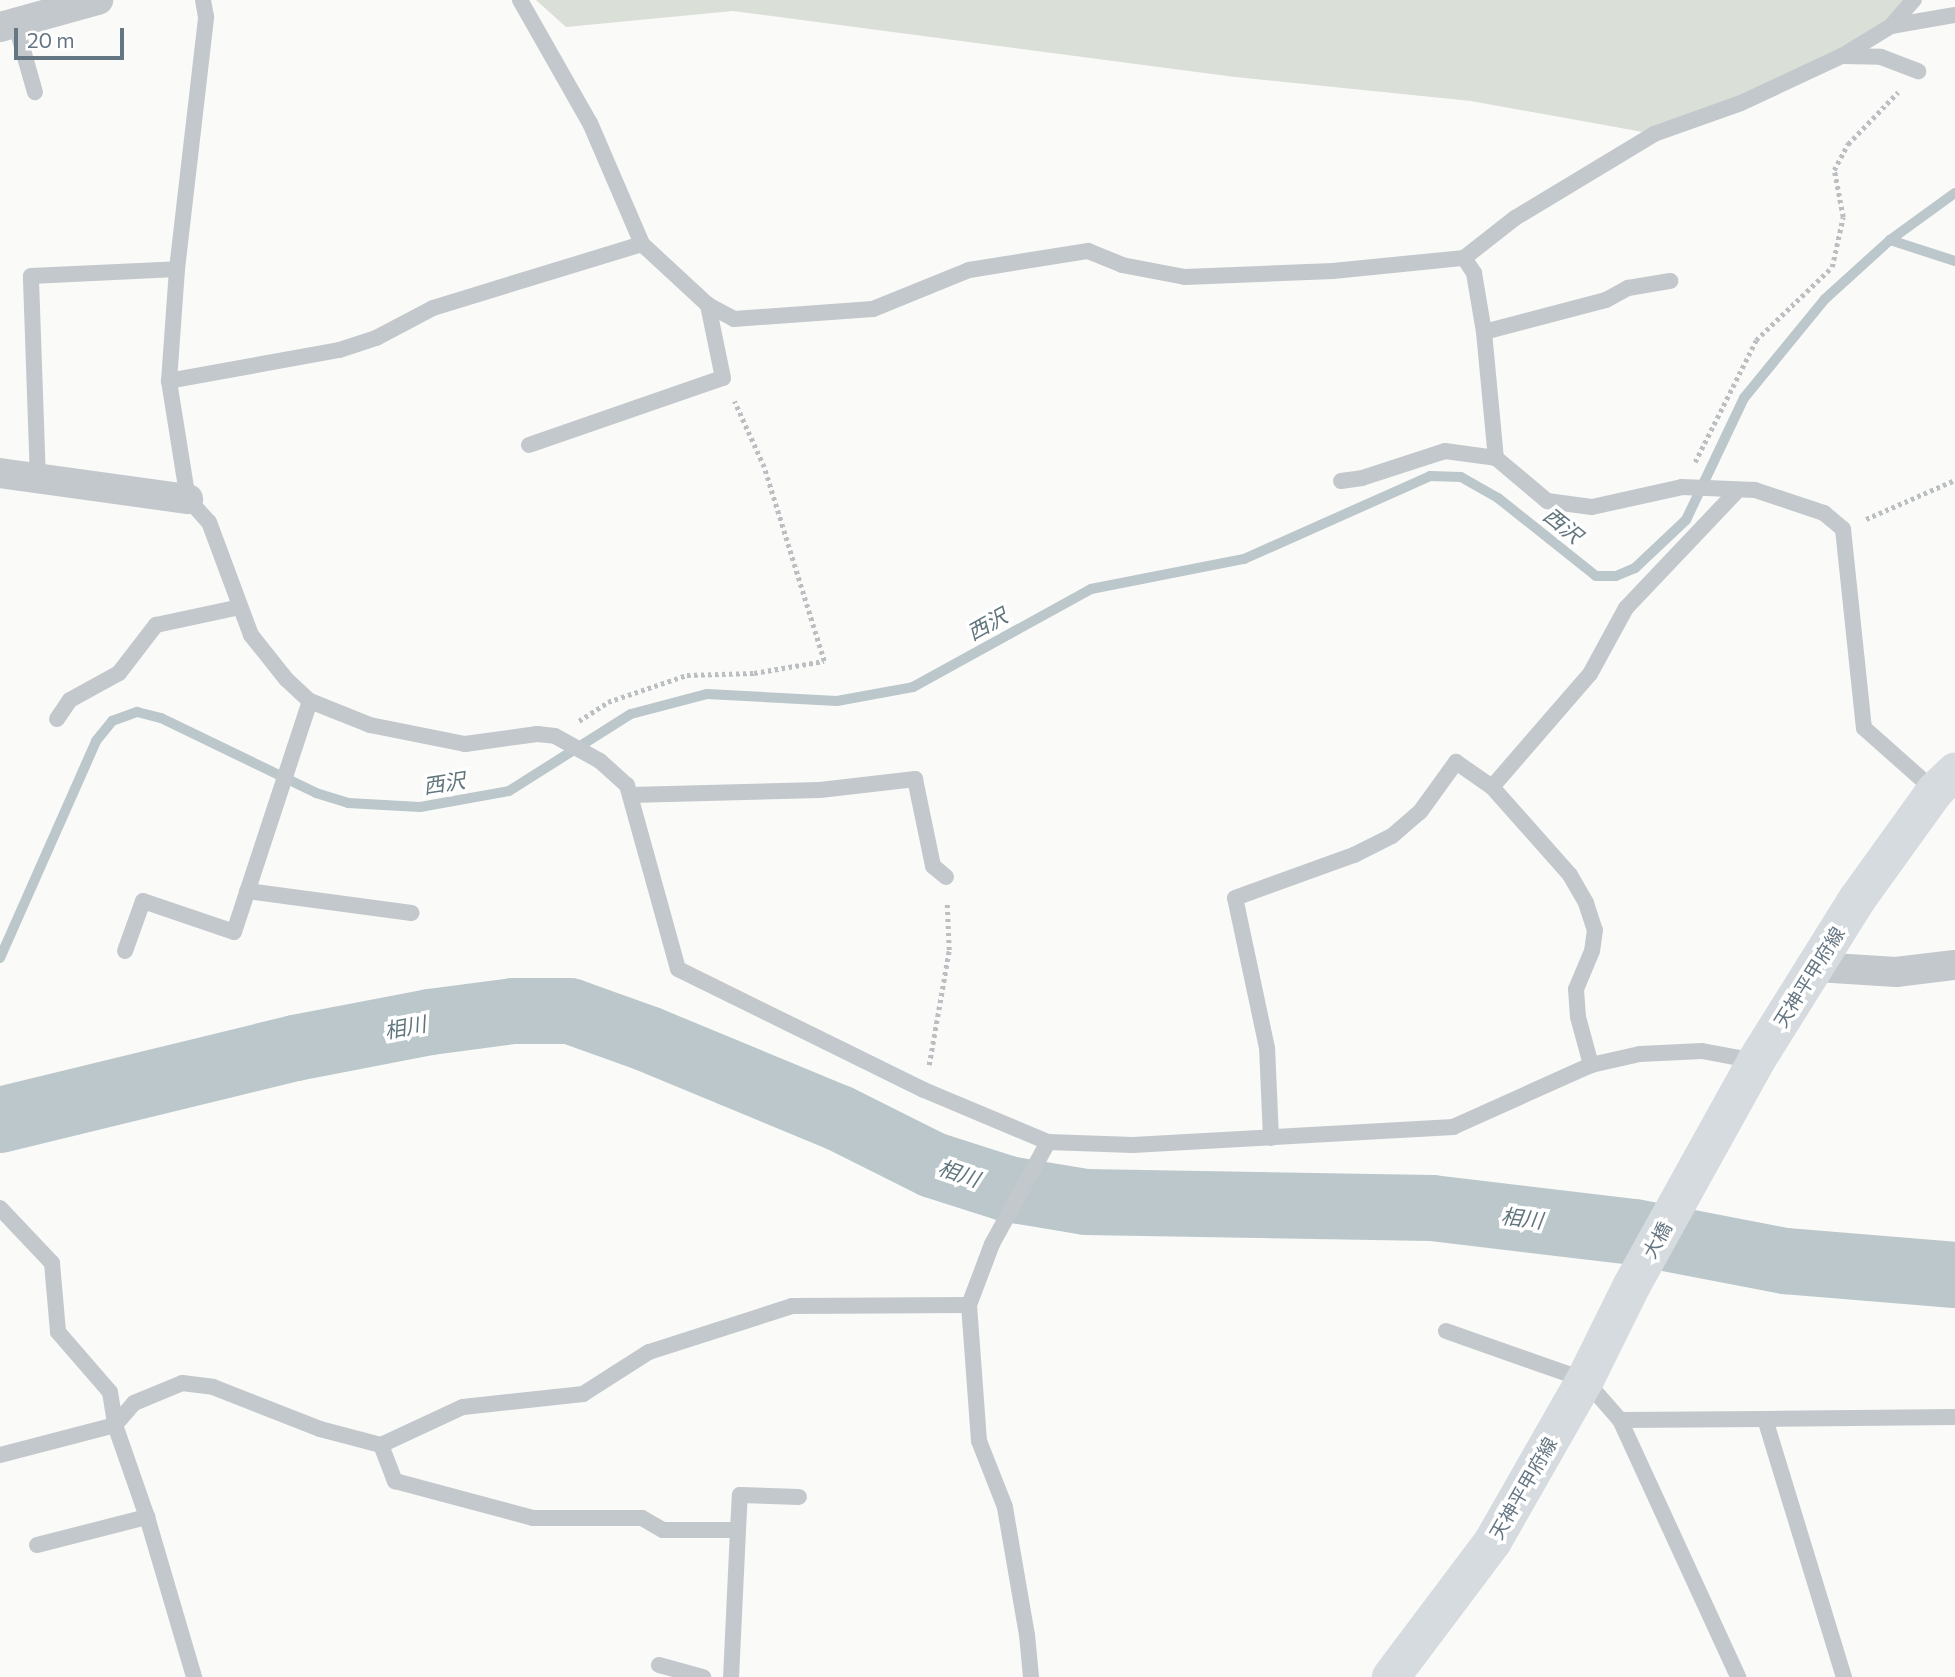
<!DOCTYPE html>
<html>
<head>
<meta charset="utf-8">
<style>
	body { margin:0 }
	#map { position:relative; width:1955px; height:1677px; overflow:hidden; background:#fafaf8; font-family:Commissioner,"Noto Sans JP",sans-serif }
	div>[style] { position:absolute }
	.green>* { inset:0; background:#dadfd7 }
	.stream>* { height:10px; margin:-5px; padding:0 5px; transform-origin:5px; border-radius:5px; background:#bbc7cb }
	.river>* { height:66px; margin:-33px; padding:0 33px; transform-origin:33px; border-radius:33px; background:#bbc7cb }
	.path>* { height:4.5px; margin-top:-2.25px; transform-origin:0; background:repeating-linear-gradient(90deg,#bbbfc2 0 3.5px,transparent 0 7px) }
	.lane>* { height:16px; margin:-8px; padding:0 8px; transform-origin:8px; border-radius:8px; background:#c3c8cc }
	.street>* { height:30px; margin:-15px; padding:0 15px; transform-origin:15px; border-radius:15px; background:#c3c8cc }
	.secondary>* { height:38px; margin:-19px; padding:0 19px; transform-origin:19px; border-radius:19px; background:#d6dbdf }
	span { translate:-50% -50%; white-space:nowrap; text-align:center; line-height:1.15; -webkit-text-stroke:7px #fff; paint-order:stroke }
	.street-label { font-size:19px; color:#657683 }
	.water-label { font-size:21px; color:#60757c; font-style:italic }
	.scale { position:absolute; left:14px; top:28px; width:110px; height:32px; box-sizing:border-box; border:4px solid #657683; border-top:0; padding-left:9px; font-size:21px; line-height:24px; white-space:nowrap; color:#657683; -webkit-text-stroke:5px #fff; paint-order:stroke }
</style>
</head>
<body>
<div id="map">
	<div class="green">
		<i style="clip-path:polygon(536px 0,1914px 0,1842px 56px,1654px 134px,1471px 101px,1235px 77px,733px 11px,566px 27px)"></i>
	</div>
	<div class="stream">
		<i style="left:1890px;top:240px;width:68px;rotate:17.9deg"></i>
		<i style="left:0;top:958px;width:237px;rotate:-66.1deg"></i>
		<i style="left:96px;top:741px;width:26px;rotate:-51deg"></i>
		<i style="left:112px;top:721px;width:27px;rotate:-20deg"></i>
		<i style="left:137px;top:712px;width:25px;rotate:14deg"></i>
		<i style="left:161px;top:718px;width:172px;rotate:25.8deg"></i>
		<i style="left:316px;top:793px;width:34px;rotate:17deg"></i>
		<i style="left:348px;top:803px;width:72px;rotate:3.2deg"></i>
		<i style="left:420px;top:807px;width:90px;rotate:-10.2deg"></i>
		<i style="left:509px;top:791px;width:144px;rotate:-32.3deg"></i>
		<i style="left:631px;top:714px;width:79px;rotate:-14.7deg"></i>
		<i style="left:707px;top:694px;width:130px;rotate:3.1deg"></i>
		<i style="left:837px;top:701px;width:77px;rotate:-10.4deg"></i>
		<i style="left:913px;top:687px;width:203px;rotate:-28.8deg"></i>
		<i style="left:1091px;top:589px;width:156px;rotate:-11.1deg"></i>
		<i style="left:1244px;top:559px;width:204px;rotate:-24deg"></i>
		<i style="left:1430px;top:476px;width:31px;rotate:2deg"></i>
		<i style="left:1461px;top:477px;width:43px;rotate:29.6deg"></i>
		<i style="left:1498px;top:498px;width:125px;rotate:38.5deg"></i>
		<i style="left:1596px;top:576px;width:20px"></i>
		<i style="left:1616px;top:576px;width:21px;rotate:-23deg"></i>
		<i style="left:1635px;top:568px;width:70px;rotate:-43.3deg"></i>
		<i style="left:1686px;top:520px;width:135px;rotate:-64.6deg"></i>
		<i style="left:1744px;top:398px;width:128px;rotate:-50.7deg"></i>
		<i style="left:1825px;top:299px;width:88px;rotate:-42.2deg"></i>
		<i style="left:1890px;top:240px;width:80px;rotate:-35.9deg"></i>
	</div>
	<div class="river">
		<i style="left:0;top:1120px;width:304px;rotate:-13.7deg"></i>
		<i style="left:295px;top:1048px;width:137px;rotate:-10.9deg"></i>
		<i style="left:430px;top:1022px;width:85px;rotate:-7.5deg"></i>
		<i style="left:514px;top:1011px;width:56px"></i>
		<i style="left:570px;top:1011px;width:83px;rotate:19.7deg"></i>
		<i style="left:648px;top:1039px;width:207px;rotate:22.5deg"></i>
		<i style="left:839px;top:1118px;width:105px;rotate:26.6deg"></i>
		<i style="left:933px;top:1165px;width:79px;rotate:17.7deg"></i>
		<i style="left:1008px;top:1189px;width:79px;rotate:9.5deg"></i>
		<i style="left:1086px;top:1202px;width:346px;rotate:1deg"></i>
		<i style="left:1432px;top:1208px;width:203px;rotate:6.8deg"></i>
		<i style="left:1634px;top:1232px;width:154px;rotate:10.9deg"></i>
		<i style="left:1785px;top:1261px;width:171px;rotate:4.7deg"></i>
	</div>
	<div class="path">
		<i style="left:1695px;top:462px;width:136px;rotate:-63.4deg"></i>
		<i style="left:1756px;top:340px;width:105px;rotate:-43.8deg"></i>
		<i style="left:1832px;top:267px;width:51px;rotate:-77.6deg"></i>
		<i style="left:1843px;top:217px;width:48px;rotate:-100.8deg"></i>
		<i style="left:1834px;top:170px;width:30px;rotate:-62deg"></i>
		<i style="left:1848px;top:144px;width:72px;rotate:-46.1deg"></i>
		<i style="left:1866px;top:519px;width:97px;rotate:-23.7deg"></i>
		<i style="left:579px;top:721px;width:35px;rotate:-33deg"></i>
		<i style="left:608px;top:702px;width:83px;rotate:-18.9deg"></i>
		<i style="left:687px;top:675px;width:67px;rotate:-1.7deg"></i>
		<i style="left:754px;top:673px;width:71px;rotate:-9.7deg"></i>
		<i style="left:824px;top:661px;width:203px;rotate:-107.2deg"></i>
		<i style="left:764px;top:467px;width:72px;rotate:-114.4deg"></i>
		<i style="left:929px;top:1065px;width:117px;rotate:-80.1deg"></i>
		<i style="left:949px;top:950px;width:46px;rotate:-92.5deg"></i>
	</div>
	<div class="lane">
		<i style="left:520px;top:0;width:142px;rotate:60.4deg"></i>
		<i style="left:590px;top:123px;width:132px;rotate:66.7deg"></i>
		<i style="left:642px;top:244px;width:90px;rotate:42.7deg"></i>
		<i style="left:708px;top:305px;width:30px;rotate:28deg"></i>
		<i style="left:734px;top:319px;width:139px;rotate:-4.1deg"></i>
		<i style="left:873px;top:309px;width:104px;rotate:-22.1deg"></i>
		<i style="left:969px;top:270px;width:121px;rotate:-9.1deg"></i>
		<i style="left:1088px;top:251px;width:37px;rotate:22deg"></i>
		<i style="left:1122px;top:265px;width:64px;rotate:10.8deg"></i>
		<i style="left:1185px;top:277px;width:148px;rotate:-2.3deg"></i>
		<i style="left:1333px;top:271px;width:132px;rotate:-5.7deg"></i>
		<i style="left:1464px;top:258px;width:65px;rotate:-38.1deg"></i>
		<i style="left:1515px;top:218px;width:162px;rotate:-31.1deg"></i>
		<i style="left:1654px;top:134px;width:92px;rotate:-19.6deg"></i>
		<i style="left:1741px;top:103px;width:111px;rotate:-25deg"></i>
		<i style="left:1842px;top:56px;width:57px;rotate:-31.5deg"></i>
		<i style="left:1891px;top:26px;width:35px;rotate:-49deg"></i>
		<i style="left:15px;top:22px;width:73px;rotate:74.1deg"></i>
		<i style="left:1891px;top:26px;width:65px;rotate:-9.8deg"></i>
		<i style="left:1842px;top:56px;width:39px;rotate:1deg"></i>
		<i style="left:1881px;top:57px;width:40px;rotate:21deg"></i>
		<i style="left:642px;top:244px;width:219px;rotate:163deg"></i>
		<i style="left:433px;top:308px;width:64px;rotate:152.2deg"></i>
		<i style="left:376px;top:338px;width:39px;rotate:162deg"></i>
		<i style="left:339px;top:350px;width:173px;rotate:169.7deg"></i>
		<i style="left:169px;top:381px;width:120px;rotate:80.9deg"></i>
		<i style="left:188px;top:499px;width:31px;rotate:48deg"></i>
		<i style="left:209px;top:522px;width:121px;rotate:69.6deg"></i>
		<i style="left:251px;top:635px;width:56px;rotate:51.5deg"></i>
		<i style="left:286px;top:679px;width:33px;rotate:43deg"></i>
		<i style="left:310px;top:701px;width:65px;rotate:21.8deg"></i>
		<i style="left:370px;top:725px;width:97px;rotate:11.3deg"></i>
		<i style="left:465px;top:744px;width:73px;rotate:-7.9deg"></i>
		<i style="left:537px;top:734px;width:18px;rotate:6deg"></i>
		<i style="left:555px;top:736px;width:51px;rotate:29.1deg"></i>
		<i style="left:600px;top:761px;width:36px;rotate:42deg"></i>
		<i style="left:627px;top:785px;width:191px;rotate:74.5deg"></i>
		<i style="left:678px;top:969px;width:274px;rotate:26.2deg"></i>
		<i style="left:924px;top:1090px;width:134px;rotate:22.8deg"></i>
		<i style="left:1048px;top:1142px;width:85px;rotate:2deg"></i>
		<i style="left:1133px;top:1145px;width:321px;rotate:-3.2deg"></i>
		<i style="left:1453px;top:1127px;width:151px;rotate:-24.2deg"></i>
		<i style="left:1591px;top:1065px;width:50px;rotate:-12.7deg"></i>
		<i style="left:1640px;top:1054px;width:62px;rotate:-2.8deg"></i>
		<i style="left:1702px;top:1051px;width:55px;rotate:10.5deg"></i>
		<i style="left:1464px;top:258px;width:18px;rotate:56deg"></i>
		<i style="left:1474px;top:273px;width:60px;rotate:80.4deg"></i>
		<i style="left:1484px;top:332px;width:127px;rotate:84.6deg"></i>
		<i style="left:1496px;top:458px;width:67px;rotate:40.1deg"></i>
		<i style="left:1547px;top:501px;width:45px;rotate:7.6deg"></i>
		<i style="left:1592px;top:507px;width:92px;rotate:-12.5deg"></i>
		<i style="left:1682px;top:487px;width:73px;rotate:2.4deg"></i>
		<i style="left:1755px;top:490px;width:73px;rotate:18.4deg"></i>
		<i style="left:1824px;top:513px;width:25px;rotate:40deg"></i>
		<i style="left:1843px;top:529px;width:200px;rotate:84deg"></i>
		<i style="left:1864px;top:728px;width:95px;rotate:41.6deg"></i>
		<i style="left:1484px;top:332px;width:126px;rotate:-14.7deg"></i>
		<i style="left:1606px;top:300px;width:25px;rotate:-29deg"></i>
		<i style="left:1628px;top:288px;width:43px;rotate:-9.5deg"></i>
		<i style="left:169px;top:381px;width:112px;rotate:-85.9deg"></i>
		<i style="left:177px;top:269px;width:254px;rotate:-83.4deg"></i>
		<i style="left:206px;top:17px;width:17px;rotate:-100deg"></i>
		<i style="left:529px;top:445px;width:205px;rotate:-19.1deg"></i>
		<i style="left:723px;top:378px;width:75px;rotate:-101.6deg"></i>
		<i style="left:38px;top:480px;width:204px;rotate:-92deg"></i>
		<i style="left:31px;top:276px;width:146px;rotate:-2.7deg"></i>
		<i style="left:1341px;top:481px;width:21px;rotate:-8deg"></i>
		<i style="left:1362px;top:478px;width:87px;rotate:-18deg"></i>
		<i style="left:1445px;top:451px;width:51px;rotate:7.8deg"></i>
		<i style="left:57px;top:719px;width:23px;rotate:-56deg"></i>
		<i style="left:70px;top:700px;width:56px;rotate:-28.9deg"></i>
		<i style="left:119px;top:673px;width:61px;rotate:-52.4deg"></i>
		<i style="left:156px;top:625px;width:86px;rotate:-12.1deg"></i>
		<i style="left:1492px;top:787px;width:118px;rotate:48.4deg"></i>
		<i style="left:1570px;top:875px;width:32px;rotate:60deg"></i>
		<i style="left:1586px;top:903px;width:28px;rotate:72deg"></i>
		<i style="left:1595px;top:930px;width:21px;rotate:98deg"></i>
		<i style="left:1592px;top:951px;width:41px;rotate:112.8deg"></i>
		<i style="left:1576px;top:989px;width:28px;rotate:86deg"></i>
		<i style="left:1578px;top:1017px;width:50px;rotate:74.8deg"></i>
		<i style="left:630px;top:795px;width:190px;rotate:-1.5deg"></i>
		<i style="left:820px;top:790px;width:96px;rotate:-6.6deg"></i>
		<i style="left:915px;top:779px;width:89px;rotate:78.3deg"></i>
		<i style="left:933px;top:866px;width:17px;rotate:40deg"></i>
		<i style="left:247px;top:891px;width:166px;rotate:7.6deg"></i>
		<i style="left:125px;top:951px;width:53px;rotate:-70.2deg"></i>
		<i style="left:143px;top:901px;width:96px;rotate:18.8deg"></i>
		<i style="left:234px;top:932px;width:243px;rotate:-71.8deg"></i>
		<i style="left:1271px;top:1138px;width:90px;rotate:-92.5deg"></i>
		<i style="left:1267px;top:1048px;width:153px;rotate:-102deg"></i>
		<i style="left:1235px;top:898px;width:127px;rotate:-19.9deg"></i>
		<i style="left:1354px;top:855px;width:42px;rotate:-26.6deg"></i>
		<i style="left:1392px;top:836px;width:37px;rotate:-41deg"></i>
		<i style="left:1420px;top:812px;width:62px;rotate:-54.2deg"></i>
		<i style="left:1456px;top:762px;width:44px;rotate:34.8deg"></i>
		<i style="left:1492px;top:787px;width:150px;rotate:-49.1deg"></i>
		<i style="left:1590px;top:674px;width:75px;rotate:-61.4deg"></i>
		<i style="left:1626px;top:608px;width:163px;rotate:-46.5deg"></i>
		<i style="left:0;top:1208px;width:76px;rotate:46.6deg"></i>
		<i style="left:52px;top:1263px;width:69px;rotate:85deg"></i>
		<i style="left:58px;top:1332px;width:79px;rotate:49.1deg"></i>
		<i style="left:110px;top:1392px;width:33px;rotate:81deg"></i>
		<i style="left:115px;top:1425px;width:97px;rotate:70.8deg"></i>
		<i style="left:147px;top:1517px;width:167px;rotate:73.6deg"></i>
		<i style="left:1446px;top:1331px;width:147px;rotate:19.4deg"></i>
		<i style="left:1585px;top:1380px;width:53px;rotate:48.8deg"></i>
		<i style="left:1620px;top:1420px;width:145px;rotate:-0.4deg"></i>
		<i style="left:1765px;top:1419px;width:270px;rotate:73deg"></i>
		<i style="left:1765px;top:1419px;width:190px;rotate:-0.6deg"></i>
		<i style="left:1620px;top:1420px;width:283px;rotate:65.3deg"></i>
		<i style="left:381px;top:1445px;width:90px;rotate:-24.9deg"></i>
		<i style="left:463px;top:1407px;width:121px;rotate:-6.2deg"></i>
		<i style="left:583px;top:1394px;width:78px;rotate:-32.5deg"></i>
		<i style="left:649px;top:1352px;width:150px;rotate:-17.8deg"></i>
		<i style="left:792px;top:1306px;width:177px;rotate:-0.3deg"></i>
		<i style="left:0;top:1455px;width:119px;rotate:-14.6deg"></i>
		<i style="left:115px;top:1425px;width:29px;rotate:-49deg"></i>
		<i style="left:134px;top:1403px;width:52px;rotate:-22.6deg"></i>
		<i style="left:182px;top:1383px;width:31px;rotate:7deg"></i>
		<i style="left:213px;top:1387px;width:115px;rotate:21.4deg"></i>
		<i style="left:320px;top:1429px;width:63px;rotate:14.7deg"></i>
		<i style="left:381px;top:1445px;width:39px;rotate:69deg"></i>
		<i style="left:395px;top:1481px;width:143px;rotate:15deg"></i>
		<i style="left:533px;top:1518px;width:109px"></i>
		<i style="left:642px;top:1518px;width:24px;rotate:30deg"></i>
		<i style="left:663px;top:1530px;width:75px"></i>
		<i style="left:738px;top:1530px;width:147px;rotate:92.7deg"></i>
		<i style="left:738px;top:1530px;width:35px;rotate:-87deg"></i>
		<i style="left:740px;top:1495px;width:59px;rotate:1.9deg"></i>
		<i style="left:37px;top:1545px;width:114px;rotate:-14.3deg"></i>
		<i style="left:659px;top:1665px;width:46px;rotate:15.3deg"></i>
		<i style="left:1031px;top:1677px;width:42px;rotate:-95.4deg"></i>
		<i style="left:1027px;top:1635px;width:130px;rotate:-99.8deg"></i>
		<i style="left:1005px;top:1507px;width:71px;rotate:-111.5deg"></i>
		<i style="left:979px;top:1441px;width:136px;rotate:-94.2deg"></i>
		<i style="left:969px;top:1305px;width:65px;rotate:-69.3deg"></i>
		<i style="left:992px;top:1244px;width:116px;rotate:-61.2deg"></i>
	</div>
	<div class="street">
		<i style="left:0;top:27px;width:102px;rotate:-15.4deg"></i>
		<i style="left:0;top:473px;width:190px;rotate:7.9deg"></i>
		<i style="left:1817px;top:967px;width:79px;rotate:3.6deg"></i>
		<i style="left:1896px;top:972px;width:59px;rotate:-6.8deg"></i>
	</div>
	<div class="secondary">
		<i style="left:1391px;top:1677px;width:170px;rotate:-53.1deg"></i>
		<i style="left:1493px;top:1541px;width:185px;rotate:-60.3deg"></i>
		<i style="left:1585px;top:1380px;width:106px;rotate:-63.7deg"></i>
		<i style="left:1632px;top:1285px;width:256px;rotate:-61deg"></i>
		<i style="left:1756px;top:1061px;width:192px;rotate:-58deg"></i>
		<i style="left:1858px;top:898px;width:132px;rotate:-54.3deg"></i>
		<i style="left:1935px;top:791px;width:28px;rotate:-44deg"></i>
	</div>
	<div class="street-label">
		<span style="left:1809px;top:977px;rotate:-58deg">天神平甲府線</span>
		<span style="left:1657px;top:1240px;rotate:-61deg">大橋</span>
		<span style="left:1523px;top:1488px;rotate:-60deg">天神平甲府線</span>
	</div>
	<div class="water-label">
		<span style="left:1563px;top:525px;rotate:39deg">西沢</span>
		<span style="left:987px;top:624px;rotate:-29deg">西沢</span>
		<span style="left:444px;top:783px;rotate:-9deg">西沢</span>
		<span style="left:405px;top:1027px;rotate:-11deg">相川</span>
		<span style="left:959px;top:1173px;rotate:19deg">相川</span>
		<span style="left:1522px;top:1218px;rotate:7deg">相川</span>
	</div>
	<div class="scale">20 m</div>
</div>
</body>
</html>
